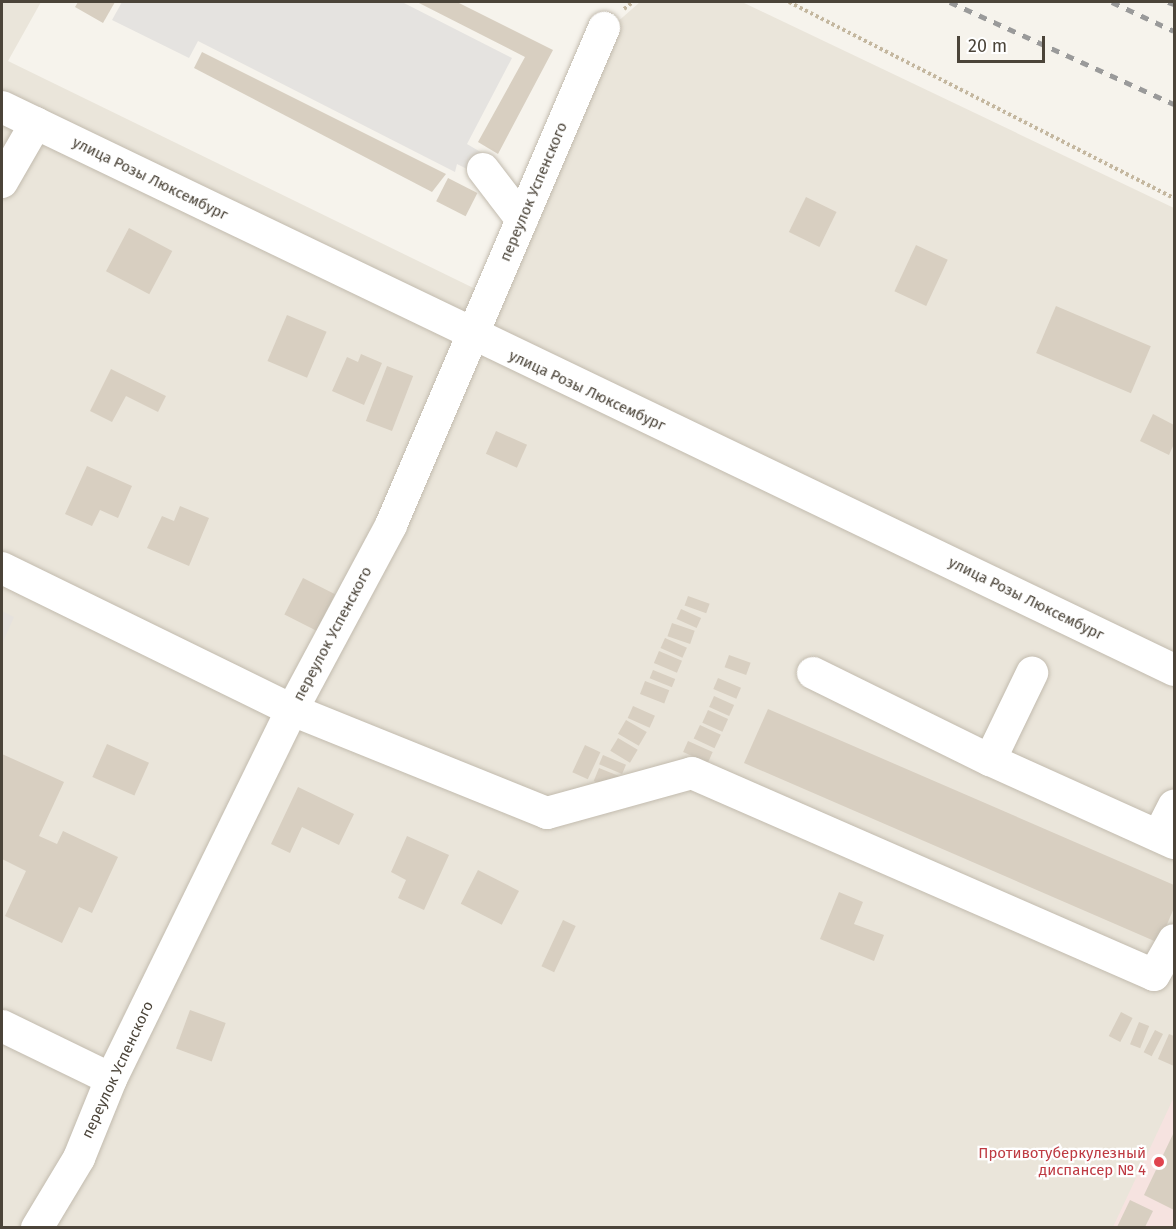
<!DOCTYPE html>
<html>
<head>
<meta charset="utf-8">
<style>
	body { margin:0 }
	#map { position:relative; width:1176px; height:1229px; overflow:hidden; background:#f6f3ec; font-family:"Fira Sans",sans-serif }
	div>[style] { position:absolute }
	.residential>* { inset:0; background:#eae5da }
	.industrial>* { inset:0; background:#e6e2dd }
	.medical>* { inset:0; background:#f6e3e0 }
	.parking>* { inset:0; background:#e5e3e0 }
	.building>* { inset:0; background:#d8cfc1; transform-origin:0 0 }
	.path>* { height:4px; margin-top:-2px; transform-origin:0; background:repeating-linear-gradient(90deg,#c4b79f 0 3px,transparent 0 6px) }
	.roads { filter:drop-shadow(0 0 2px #c2bbae) drop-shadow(0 0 2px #c2bbae) }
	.minor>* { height:32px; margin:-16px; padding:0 16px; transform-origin:16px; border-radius:16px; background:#fff }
	.rail>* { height:4.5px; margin-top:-2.25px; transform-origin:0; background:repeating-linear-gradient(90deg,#9a9a9a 0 8px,transparent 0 16px) }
	.dots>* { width:16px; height:16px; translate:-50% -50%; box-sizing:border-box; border:3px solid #fff; border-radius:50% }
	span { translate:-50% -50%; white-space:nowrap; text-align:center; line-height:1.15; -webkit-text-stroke:4.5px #fff; paint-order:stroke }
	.street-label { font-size:15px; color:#4b4439 }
	.health-label { font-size:15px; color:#be3a42 }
	.right { translate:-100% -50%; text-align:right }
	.frame { position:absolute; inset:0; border:3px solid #4b4439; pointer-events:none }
	.scale { position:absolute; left:957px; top:36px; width:88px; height:27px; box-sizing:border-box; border:3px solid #4b4439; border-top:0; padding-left:8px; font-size:18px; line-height:21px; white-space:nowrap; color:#4b4439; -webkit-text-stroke:4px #fff; paint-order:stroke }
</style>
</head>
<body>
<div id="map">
	<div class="residential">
		<i style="clip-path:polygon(2px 2px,41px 2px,8px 61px,496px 299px,607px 31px,640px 2px,742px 2px,1174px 208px,1174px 1227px,2px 1228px)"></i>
	</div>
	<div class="industrial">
		<i style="clip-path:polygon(2px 611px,14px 617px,2px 644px)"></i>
	</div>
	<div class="medical">
		<i style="clip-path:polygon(1174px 1097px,1174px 1227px,1113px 1227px)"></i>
	</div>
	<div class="parking">
		<i style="clip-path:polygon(122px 2px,402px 2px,512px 58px,467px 144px,489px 157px,479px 175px,457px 164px,455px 172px,198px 41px,189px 58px,112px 20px)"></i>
	</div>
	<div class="building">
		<i style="clip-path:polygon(78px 2px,115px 2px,103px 23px,75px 7px)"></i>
		<i style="clip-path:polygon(417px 2px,457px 2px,553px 50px,498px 154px,478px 142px,525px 57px)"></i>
		<i style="clip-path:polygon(202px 52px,446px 174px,432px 192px,194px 68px)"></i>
		<i style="left:448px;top:178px;width:33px;height:26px;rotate:27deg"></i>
		<i style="left:806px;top:197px;width:34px;height:39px;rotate:26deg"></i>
		<i style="left:129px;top:228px;width:49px;height:49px;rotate:28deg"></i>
		<i style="left:916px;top:245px;width:35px;height:51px;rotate:25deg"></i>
		<i style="left:1056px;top:306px;width:103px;height:51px;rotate:23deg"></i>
		<i style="left:287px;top:315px;width:43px;height:50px;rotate:23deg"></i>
		<i style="clip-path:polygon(361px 354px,382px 363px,364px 405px,332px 391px,347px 357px,358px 362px)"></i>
		<i style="left:387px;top:366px;width:28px;height:59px;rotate:21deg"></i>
		<i style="clip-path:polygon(111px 369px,166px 396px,158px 412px,126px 396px,112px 422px,90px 411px)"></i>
		<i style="clip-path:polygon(1153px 414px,1174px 425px,1174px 444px,1169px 455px,1140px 441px)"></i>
		<i style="left:496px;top:431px;width:34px;height:25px;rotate:24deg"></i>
		<i style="clip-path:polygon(87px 466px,132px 486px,118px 518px,100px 510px,92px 526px,65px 514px)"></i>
		<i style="clip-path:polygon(180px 506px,209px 518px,189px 566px,147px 548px,162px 516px,174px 521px)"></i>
		<i style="left:303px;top:578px;width:36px;height:41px;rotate:27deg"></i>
		<i style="left:688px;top:596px;width:23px;height:10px;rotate:20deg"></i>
		<i style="left:681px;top:609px;width:22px;height:11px;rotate:24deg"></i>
		<i style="left:672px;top:623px;width:24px;height:14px;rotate:19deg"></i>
		<i style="left:665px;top:638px;width:24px;height:11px;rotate:24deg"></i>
		<i style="left:659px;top:651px;width:25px;height:13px;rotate:23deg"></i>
		<i style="left:729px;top:655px;width:23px;height:13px;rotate:20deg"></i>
		<i style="left:653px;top:670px;width:24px;height:9px;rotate:22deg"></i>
		<i style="left:718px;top:678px;width:25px;height:12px;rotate:23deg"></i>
		<i style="left:645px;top:681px;width:26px;height:14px;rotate:21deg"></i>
		<i style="left:714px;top:696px;width:22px;height:12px;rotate:24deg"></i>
		<i style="left:633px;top:706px;width:24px;height:13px;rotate:24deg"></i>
		<i style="clip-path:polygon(768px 709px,1174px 885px,1174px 908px,1159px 943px,744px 763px)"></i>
		<i style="left:708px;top:710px;width:22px;height:14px;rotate:24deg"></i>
		<i style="left:626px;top:720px;width:24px;height:16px;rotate:30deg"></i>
		<i style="left:700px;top:725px;width:23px;height:15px;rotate:25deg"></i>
		<i style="left:618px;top:738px;width:23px;height:15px;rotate:31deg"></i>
		<i style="left:688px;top:741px;width:27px;height:12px;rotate:24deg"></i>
		<i style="left:107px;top:744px;width:46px;height:36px;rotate:24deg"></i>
		<i style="left:585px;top:745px;width:17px;height:30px;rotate:25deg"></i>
		<i style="clip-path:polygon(2px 754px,64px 782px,39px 836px,57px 844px,63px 831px,118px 857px,92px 913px,79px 907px,62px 943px,5px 916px,26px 871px,2px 859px)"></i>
		<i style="left:603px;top:755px;width:25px;height:10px;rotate:23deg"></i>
		<i style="left:599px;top:768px;width:24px;height:14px;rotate:22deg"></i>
		<i style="clip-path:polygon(298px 787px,354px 814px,339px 845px,302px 827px,290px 853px,271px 844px)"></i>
		<i style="clip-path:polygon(407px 836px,449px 855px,424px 910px,398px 898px,406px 880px,391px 872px)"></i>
		<i style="left:478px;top:870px;width:46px;height:38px;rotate:27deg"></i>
		<i style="clip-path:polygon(839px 892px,863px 902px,854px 924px,884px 935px,874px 961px,820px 939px)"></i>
		<i style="left:563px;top:920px;width:14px;height:51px;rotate:25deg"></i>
		<i style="left:190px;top:1010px;width:38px;height:41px;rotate:20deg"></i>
		<i style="left:1121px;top:1012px;width:13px;height:27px;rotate:27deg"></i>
		<i style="left:1139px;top:1022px;width:11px;height:24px;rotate:22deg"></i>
		<i style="left:1155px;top:1030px;width:9px;height:25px;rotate:27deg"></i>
		<i style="clip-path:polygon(1169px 1034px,1174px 1036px,1174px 1066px,1158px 1059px)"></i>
		<i style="clip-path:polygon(1174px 1132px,1174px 1210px,1144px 1195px)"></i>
		<i style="clip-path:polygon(1130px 1200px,1153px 1211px,1145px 1227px,1117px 1227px)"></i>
	</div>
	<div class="path">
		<i style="left:789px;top:2px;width:432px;rotate:27deg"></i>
		<i style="left:624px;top:9px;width:11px;rotate:-38deg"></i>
	</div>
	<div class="roads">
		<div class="minor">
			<i style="left:2px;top:107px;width:1300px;rotate:25.66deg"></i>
			<i style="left:483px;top:169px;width:64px;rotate:52.6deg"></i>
			<i style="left:2px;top:182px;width:68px;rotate:-60deg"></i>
			<i style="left:2px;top:568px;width:323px;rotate:26.1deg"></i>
			<i style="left:292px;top:710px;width:275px;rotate:22deg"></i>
			<i style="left:547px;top:813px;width:150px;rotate:-15.4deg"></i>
			<i style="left:692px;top:773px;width:504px;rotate:23.62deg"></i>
			<i style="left:1154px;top:975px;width:40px;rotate:-60.3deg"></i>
			<i style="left:813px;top:673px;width:197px;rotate:26.2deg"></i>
			<i style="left:990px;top:760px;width:202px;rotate:24.3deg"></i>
			<i style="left:990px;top:760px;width:97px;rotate:-64.2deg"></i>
			<i style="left:1159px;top:835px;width:33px;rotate:-63deg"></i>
			<i style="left:2px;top:1026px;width:121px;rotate:25.9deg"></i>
			<i style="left:37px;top:1228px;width:82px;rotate:-59deg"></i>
			<i style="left:79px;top:1158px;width:85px;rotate:-67.9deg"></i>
			<i style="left:111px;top:1079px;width:411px;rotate:-63.9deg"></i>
			<i style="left:292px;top:710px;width:210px;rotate:-61.8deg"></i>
			<i style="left:391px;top:525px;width:541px;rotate:-66.8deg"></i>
		</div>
	</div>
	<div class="rail">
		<i style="left:950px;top:2px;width:246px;rotate:24.5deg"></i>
		<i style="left:1112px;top:2px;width:68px;rotate:25.1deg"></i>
		<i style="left:1168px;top:2px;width:6px;rotate:18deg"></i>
	</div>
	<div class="dots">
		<i style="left:1159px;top:1162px;background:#e0444e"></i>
	</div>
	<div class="street-label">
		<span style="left:150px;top:179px;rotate:26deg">улица Розы Люксембург</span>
		<span style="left:534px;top:192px;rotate:-67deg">переулок Успенского</span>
		<span style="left:587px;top:391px;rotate:25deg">улица Розы Люксембург</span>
		<span style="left:1026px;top:599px;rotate:26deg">улица Розы Люксембург</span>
		<span style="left:333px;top:634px;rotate:-62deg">переулок Успенского</span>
		<span style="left:118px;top:1070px;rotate:-65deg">переулок Успенского</span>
	</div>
	<div class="health-label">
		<span class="right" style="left:1146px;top:1162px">Противотуберкулезный<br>диспансер № 4</span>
	</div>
	<div class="frame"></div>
	<div class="scale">20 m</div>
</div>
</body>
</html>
